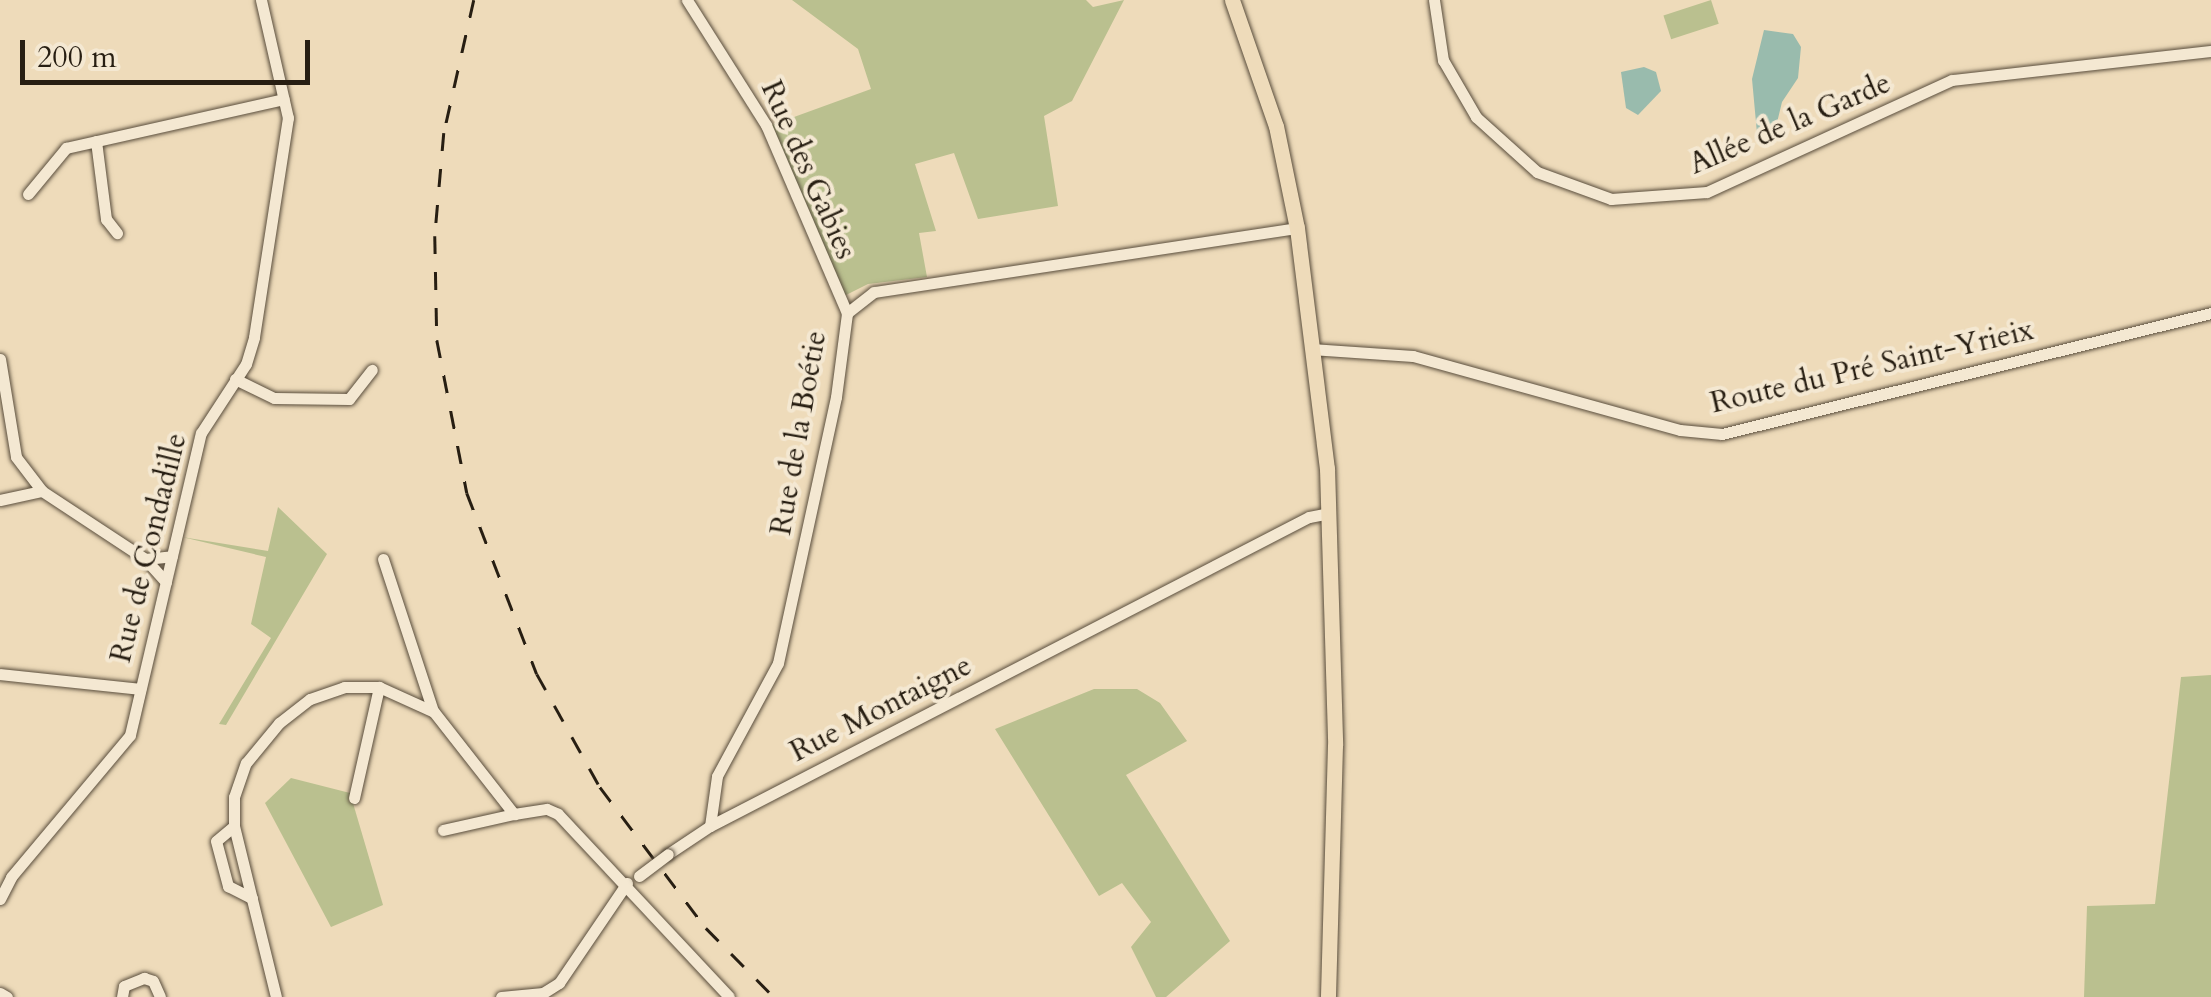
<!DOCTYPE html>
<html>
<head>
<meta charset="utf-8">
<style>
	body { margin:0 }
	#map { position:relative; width:2211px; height:997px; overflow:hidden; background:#eedbba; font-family:Cardo,serif }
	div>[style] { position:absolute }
	.green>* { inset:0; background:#bac08f; transform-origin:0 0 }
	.water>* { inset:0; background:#99bbad }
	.roads { filter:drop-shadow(0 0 2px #594d3c) drop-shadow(0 0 2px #594d3c) }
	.minor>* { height:11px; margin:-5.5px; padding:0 5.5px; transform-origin:5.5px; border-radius:5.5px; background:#f4e8d2 }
	.major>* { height:15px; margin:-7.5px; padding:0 7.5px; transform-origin:7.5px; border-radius:7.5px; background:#eedbba }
	.rail>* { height:2.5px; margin-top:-1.25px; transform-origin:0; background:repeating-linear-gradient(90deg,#271e12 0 18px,transparent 0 36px) }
	.bridges { filter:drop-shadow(0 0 2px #594d3c) drop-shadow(0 0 2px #594d3c) }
	.minor-bridge>* { height:11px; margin:-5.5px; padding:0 5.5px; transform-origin:5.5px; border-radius:5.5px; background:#f4e8d2 }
	span { translate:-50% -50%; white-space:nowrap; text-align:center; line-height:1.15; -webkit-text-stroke:8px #f4e8d2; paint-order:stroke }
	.street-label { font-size:30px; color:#271e12 }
	.scale { position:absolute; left:20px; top:40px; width:290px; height:45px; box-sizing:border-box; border:5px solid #271e12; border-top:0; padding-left:12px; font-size:30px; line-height:35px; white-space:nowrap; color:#271e12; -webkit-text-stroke:8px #f4e8d2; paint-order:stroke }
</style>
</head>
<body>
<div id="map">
	<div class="green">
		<i style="clip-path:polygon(792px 0,1086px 0,1093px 7px,1124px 0,1072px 101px,1044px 116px,1058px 206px,978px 219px,954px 153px,915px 164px,936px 231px,919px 233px,927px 277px,868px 284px,844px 296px,772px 125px,871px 89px,858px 49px)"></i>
		<i style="left:1711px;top:0;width:25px;height:50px;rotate:72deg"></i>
		<i style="clip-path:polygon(278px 507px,327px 554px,226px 725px,219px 724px,271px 638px,251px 624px,266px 557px,182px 537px,268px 551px)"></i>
		<i style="clip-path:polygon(2211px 675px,2211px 997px,2084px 997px,2087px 906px,2155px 904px,2181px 677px)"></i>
		<i style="clip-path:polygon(1094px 689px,1137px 689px,1160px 703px,1187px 741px,1126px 775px,1230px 941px,1166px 997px,1156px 997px,1131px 947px,1151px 922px,1122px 883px,1099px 896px,995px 729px)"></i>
		<i style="clip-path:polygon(291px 778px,350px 793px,383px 905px,331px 927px,265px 803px)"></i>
	</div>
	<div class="water">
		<i style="clip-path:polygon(1764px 30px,1793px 34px,1801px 47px,1798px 78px,1782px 102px,1774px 135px,1758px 144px,1752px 79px)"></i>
		<i style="clip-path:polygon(1644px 67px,1656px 72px,1661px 91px,1638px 115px,1626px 108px,1621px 72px)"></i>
	</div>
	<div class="roads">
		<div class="minor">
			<i style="left:687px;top:0;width:148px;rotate:57.7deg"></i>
			<i style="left:766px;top:125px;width:205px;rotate:66.7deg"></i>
			<i style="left:1434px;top:0;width:61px;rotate:81.5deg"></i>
			<i style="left:1443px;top:60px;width:66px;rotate:59.9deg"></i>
			<i style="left:1476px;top:117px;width:82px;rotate:42deg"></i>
			<i style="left:1537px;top:172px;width:79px;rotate:20deg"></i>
			<i style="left:1611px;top:199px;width:96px;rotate:-4.2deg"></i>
			<i style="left:1707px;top:192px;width:269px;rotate:-24.6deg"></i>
			<i style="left:1952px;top:80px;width:261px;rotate:-6.4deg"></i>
			<i style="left:96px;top:141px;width:79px;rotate:82.7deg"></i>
			<i style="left:106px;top:219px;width:18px;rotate:52deg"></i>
			<i style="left:28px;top:194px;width:60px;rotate:-50.4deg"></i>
			<i style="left:66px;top:148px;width:223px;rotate:-12.7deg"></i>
			<i style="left:1311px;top:349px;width:102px;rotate:3.9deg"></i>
			<i style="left:1413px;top:356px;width:277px;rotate:15.5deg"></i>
			<i style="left:1680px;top:430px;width:42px;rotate:5.4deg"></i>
			<i style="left:1722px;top:434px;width:504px;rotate:-13.9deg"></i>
			<i style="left:0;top:359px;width:99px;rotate:80.7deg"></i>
			<i style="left:16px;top:457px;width:43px;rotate:52.6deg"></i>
			<i style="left:235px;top:379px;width:43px;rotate:26deg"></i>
			<i style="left:274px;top:398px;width:75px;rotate:0.8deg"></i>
			<i style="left:349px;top:399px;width:37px;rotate:-52deg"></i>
			<i style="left:0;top:500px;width:43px;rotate:-12.1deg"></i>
			<i style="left:42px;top:491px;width:123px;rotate:33.4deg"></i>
			<i style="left:383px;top:559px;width:160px;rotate:71.8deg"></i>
			<i style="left:166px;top:582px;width:31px;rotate:-132deg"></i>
			<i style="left:145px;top:559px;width:27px;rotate:-6deg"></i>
			<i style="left:0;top:674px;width:141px;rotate:6.1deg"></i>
			<i style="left:354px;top:798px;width:114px;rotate:-77.3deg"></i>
			<i style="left:234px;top:826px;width:23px;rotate:140deg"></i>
			<i style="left:216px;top:841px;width:47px;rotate:75.1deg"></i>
			<i style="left:228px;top:886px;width:27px;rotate:27deg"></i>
			<i style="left:710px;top:826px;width:50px;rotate:-82deg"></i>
			<i style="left:717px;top:776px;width:128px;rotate:-61.6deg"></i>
			<i style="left:778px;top:663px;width:272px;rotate:-77.7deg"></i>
			<i style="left:836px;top:397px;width:85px;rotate:-82.5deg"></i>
			<i style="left:847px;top:313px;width:34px;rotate:-38deg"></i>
			<i style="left:874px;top:292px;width:428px;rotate:-8.6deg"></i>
			<i style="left:443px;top:830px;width:73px;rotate:-12.7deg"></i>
			<i style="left:668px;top:854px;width:50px;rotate:-33.7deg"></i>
			<i style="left:710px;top:826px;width:674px;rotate:-27.29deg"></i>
			<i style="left:1309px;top:517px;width:21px;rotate:-11deg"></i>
			<i style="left:0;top:899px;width:25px;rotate:-63deg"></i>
			<i style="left:11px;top:877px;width:185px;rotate:-50deg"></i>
			<i style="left:130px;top:735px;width:310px;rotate:-76.8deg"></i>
			<i style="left:201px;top:433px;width:82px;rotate:-56.9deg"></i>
			<i style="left:246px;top:364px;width:28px;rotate:-73deg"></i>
			<i style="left:254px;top:337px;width:222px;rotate:-81.2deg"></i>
			<i style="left:288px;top:118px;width:121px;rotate:-102.9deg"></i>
			<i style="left:0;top:993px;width:8px;rotate:30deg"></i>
			<i style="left:122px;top:997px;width:11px;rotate:-80deg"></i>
			<i style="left:124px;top:986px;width:22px;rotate:-22deg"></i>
			<i style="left:144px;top:978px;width:9px;rotate:18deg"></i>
			<i style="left:153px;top:981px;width:17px;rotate:66deg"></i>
			<i style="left:276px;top:997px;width:176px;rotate:-103.8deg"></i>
			<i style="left:234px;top:826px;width:29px;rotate:-90deg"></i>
			<i style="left:234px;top:797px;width:36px;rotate:-71deg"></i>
			<i style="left:246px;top:763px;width:52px;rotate:-50.5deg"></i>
			<i style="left:279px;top:723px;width:39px;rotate:-38deg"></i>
			<i style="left:310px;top:699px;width:36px;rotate:-19deg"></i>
			<i style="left:344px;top:687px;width:35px"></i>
			<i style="left:379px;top:687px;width:60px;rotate:24.4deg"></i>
			<i style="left:434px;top:712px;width:130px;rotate:51.9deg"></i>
			<i style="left:514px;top:814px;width:33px;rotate:-9deg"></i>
			<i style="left:547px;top:809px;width:12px;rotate:24deg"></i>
			<i style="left:558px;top:814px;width:250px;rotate:46.9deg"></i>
			<i style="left:501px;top:997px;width:42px;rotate:-5.4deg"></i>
			<i style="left:543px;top:993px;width:19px;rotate:-32deg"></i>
			<i style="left:559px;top:983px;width:121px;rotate:-55.8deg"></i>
		</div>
		<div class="major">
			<i style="left:1232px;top:0;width:133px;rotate:70.8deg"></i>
			<i style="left:1276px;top:126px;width:104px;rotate:78.4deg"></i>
			<i style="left:1297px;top:228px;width:242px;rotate:82.9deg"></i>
			<i style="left:1327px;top:468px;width:277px;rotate:88.3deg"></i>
			<i style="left:1335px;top:745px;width:252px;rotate:91.6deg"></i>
		</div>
	</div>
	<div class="rail">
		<i style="left:474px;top:0;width:136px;rotate:102.7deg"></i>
		<i style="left:444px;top:133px;width:103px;rotate:95deg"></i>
		<i style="left:435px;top:236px;width:104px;rotate:88.9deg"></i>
		<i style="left:437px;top:340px;width:156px;rotate:78.9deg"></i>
		<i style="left:467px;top:493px;width:194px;rotate:68.9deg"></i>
		<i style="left:537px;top:674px;width:129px;rotate:60.9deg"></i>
		<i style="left:600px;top:787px;width:176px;rotate:53.1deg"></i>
		<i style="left:706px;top:928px;width:97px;rotate:45.4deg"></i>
	</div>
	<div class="bridges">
		<div class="minor-bridge">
			<i style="left:639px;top:876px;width:36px;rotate:-37deg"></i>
		</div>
	</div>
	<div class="street-label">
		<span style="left:1790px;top:124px;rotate:-23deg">Allée de la Garde</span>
		<span style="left:808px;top:170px;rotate:66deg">Rue des Gabies</span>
		<span style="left:1872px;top:367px;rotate:-13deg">Route du Pré Saint-Yrieix</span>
		<span style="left:799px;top:433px;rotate:-80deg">Rue de la Boétie</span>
		<span style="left:149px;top:548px;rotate:-76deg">Rue de Condadille</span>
		<span style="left:881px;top:709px;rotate:-27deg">Rue Montaigne</span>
	</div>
	<div class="scale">200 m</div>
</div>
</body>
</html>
